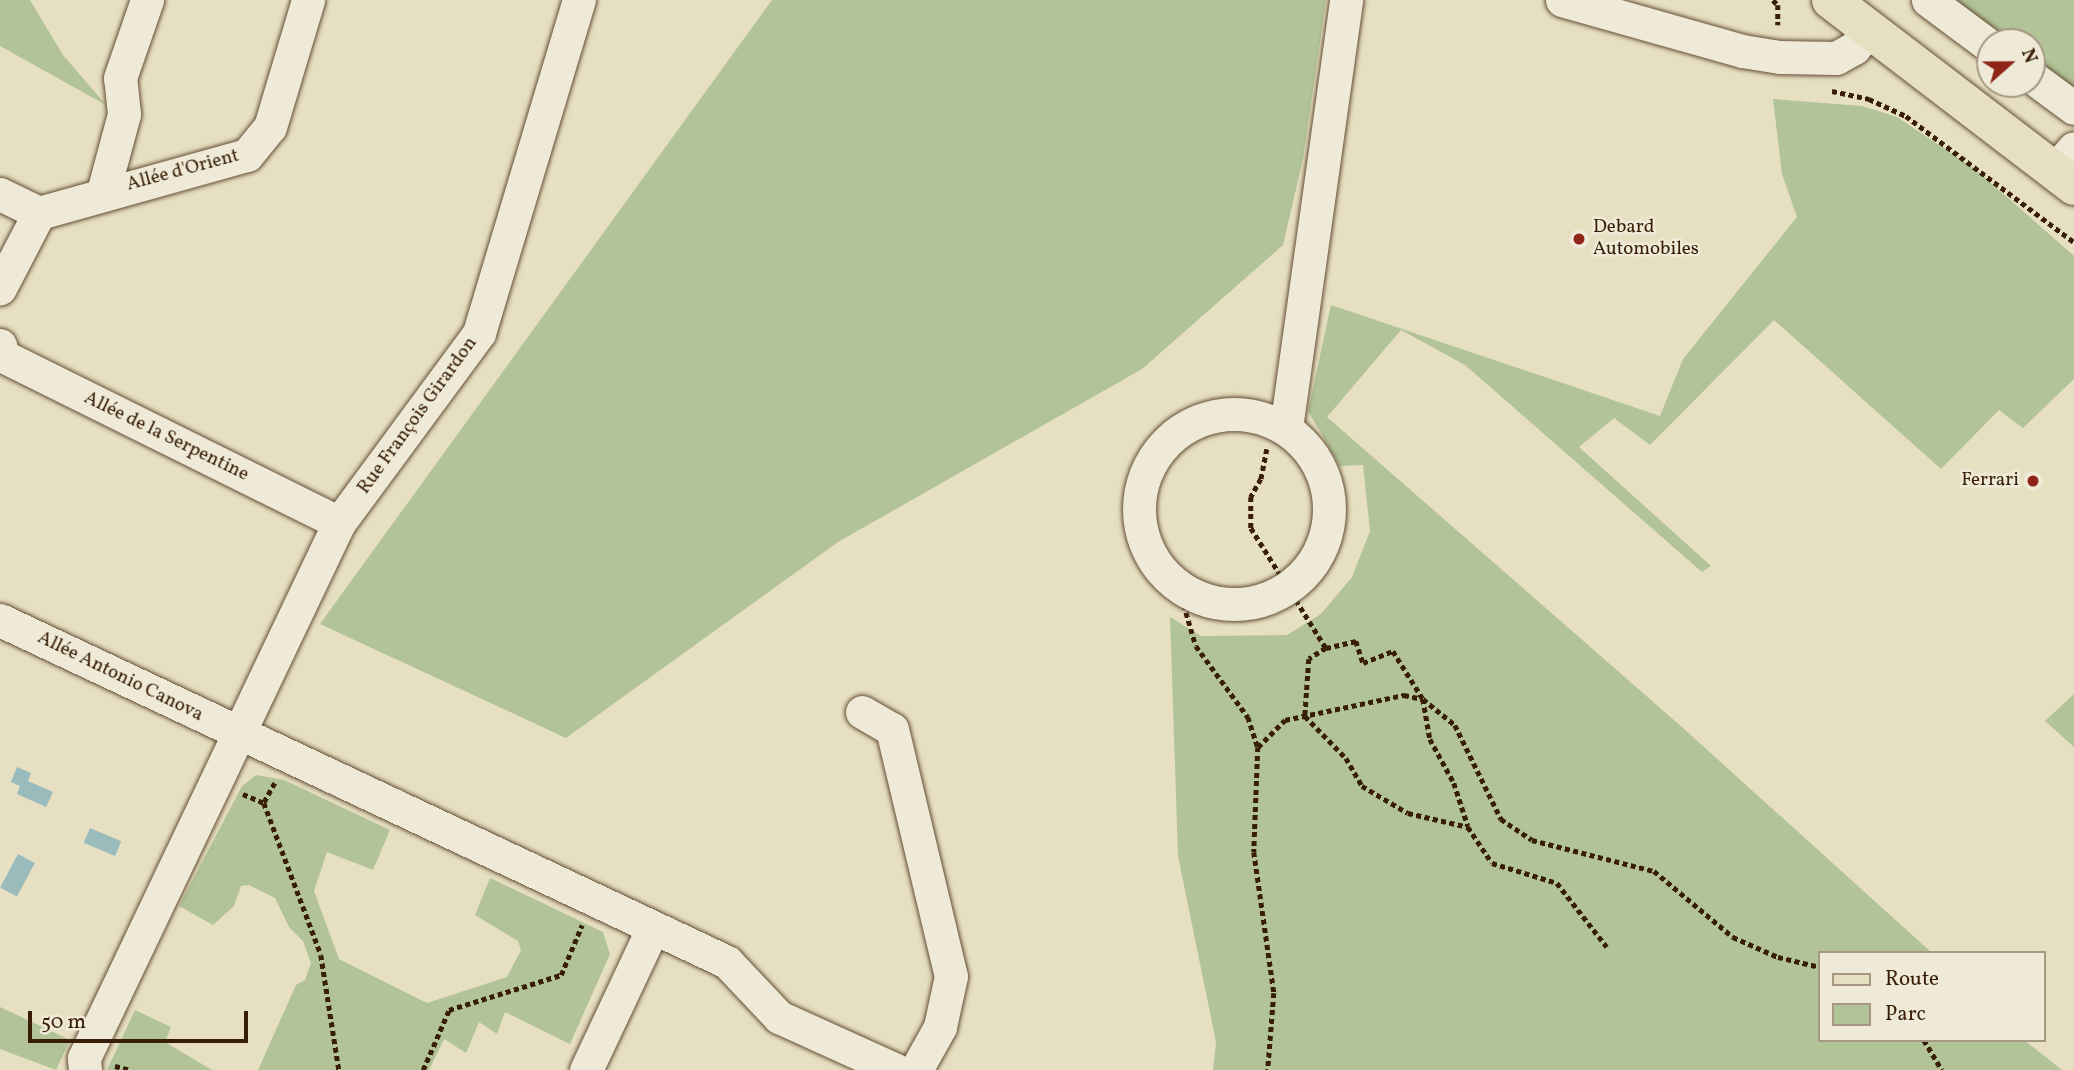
<!DOCTYPE html>
<html>
<head>
<meta charset="utf-8">
<style>
	body { margin:0 }
	#map { position:relative; width:2074px; height:1070px; overflow:hidden; background:#e7dfc2; font-family:Vollkorn,serif }
	div>[style] { position:absolute }
	.green>* { inset:0; background:#b1c397 }
	.water>* { inset:0; background:#9bb; transform-origin:0 0 }
	.path>* { height:4.5px; margin-top:-2.25px; transform-origin:0; background:repeating-linear-gradient(90deg,#381e06 0 5px,transparent 0 8.5px) }
	.roads { filter:drop-shadow(0 0 2px #644e35) drop-shadow(0 0 2px #644e35) }
	.minor>* { height:33px; margin:-16.5px; padding:0 16.5px; transform-origin:16.5px; border-radius:16.5px; background:#efead7 }
	.minor>.ring { margin:-16.5px; padding:0; box-sizing:content-box; background:none; border:33px solid #efead7; border-radius:50% }
	.major>* { height:38px; margin:-19px; padding:0 19px; transform-origin:19px; border-radius:19px; background:#e7dfc2 }
	.dots>* { width:19px; height:19px; translate:-50% -50%; box-sizing:border-box; border:4px solid #efead7; border-radius:50% }
	span { translate:-50% -50%; white-space:nowrap; text-align:center; line-height:1.15; -webkit-text-stroke:5px #efead7; paint-order:stroke }
	.street-label { font-size:19px; color:#381e06 }
	.poi-label { font-size:19px; color:#381e06 }
	.left { translate:0 -50%; text-align:left }
	.right { translate:-100% -50%; text-align:right }
	.legend { position:absolute; left:1818px; top:951px; width:228px; height:91px; box-sizing:border-box; background:#efead7; border:2px solid #a69883; margin:0; padding:9px 12px; list-style:none; font-size:21px; color:#381e06 }
	.legend li { display:flex; align-items:center; gap:14px; height:35px }
	.legend b { width:35px; border:2px solid #a69883 }
	.north { position:absolute; left:1976px; top:28px; width:70px; height:70px; box-sizing:border-box; background:#efead7; border:2px solid #a69883; border-radius:50%; rotate:69deg; font-size:19px; font-weight:700; line-height:28px; text-align:center; color:#381e06 }
	.north::after { content:''; display:block; margin:auto; width:24px; height:32px; background:#8f2418; clip-path:polygon(50% 0,100% 100%,50% 72%,0 100%) }
	.scale { position:absolute; left:28px; top:1011px; width:220px; height:32px; box-sizing:border-box; border:4px solid #381e06; border-top:0; padding-left:9px; font-size:21px; line-height:24px; white-space:nowrap; color:#381e06; -webkit-text-stroke:5px #efead7; paint-order:stroke }
</style>
</head>
<body>
<div id="map">
	<div class="green">
		<i style="clip-path:polygon(0 0,30px 0,63px 55px,106px 105px,0 46px)"></i>
		<i style="clip-path:polygon(772px 0,1326px 0,1303px 159px,1283px 245px,1142px 369px,838px 542px,566px 738px,320px 624px)"></i>
		<i style="clip-path:polygon(1928px 0,2074px 0,2074px 115px,2032px 82px,2032px 42px,1990px 42px)"></i>
		<i style="clip-path:polygon(1773px 99px,1862px 106px,1897px 117px,1975px 169px,2074px 256px,2074px 379px,2023px 428px,1999px 410px,1941px 469px,1774px 320px,1650px 445px,1614px 418px,1579px 447px,1711px 566px,1702px 572px,1465px 365px,1401px 330px,1327px 417px,1683px 728px,1932px 953px,1820px 953px,1820px 1040px,2024px 1040px,2062px 1070px,1213px 1070px,1216px 1042px,1178px 856px,1170px 617px,1201px 636px,1287px 635px,1321px 614px,1352px 577px,1370px 531px,1363px 465px,1340px 466px,1308px 411px,1331px 305px,1660px 416px,1683px 359px,1797px 217px,1782px 174px)"></i>
		<i style="clip-path:polygon(2074px 694px,2074px 747px,2045px 721px)"></i>
		<i style="clip-path:polygon(256px 775px,284px 780px,390px 830px,373px 870px,327px 852px,314px 891px,339px 959px,427px 1003px,507px 977px,521px 950px,518px 941px,475px 915px,490px 878px,603px 932px,610px 954px,570px 1044px,505px 1012px,497px 1034px,479px 1022px,466px 1053px,444px 1039px,429px 1070px,258px 1070px,296px 985px,305px 980px,311px 963px,303px 941px,289px 927px,275px 898px,249px 885px,241px 886px,234px 906px,213px 925px,179px 906px,242px 786px)"></i>
		<i style="clip-path:polygon(0 1007px,70px 1040px,56px 1070px,0 1049px)"></i>
		<i style="clip-path:polygon(135px 1010px,171px 1027px,165px 1042px,212px 1070px,107px 1070px)"></i>
	</div>
	<div class="water">
		<i style="clip-path:polygon(17px 767px,31px 773px,28px 781px,53px 792px,46px 807px,17px 794px,20px 786px,11px 782px)"></i>
		<i style="left:90px;top:828px;width:34px;height:16px;rotate:23deg"></i>
		<i style="left:18px;top:854px;width:19px;height:38px;rotate:28deg"></i>
	</div>
	<div class="path">
		<i style="left:1773px;top:0;width:7px;rotate:45deg"></i>
		<i style="left:1778px;top:5px;width:20px;rotate:90deg"></i>
		<i style="left:1832px;top:91px;width:38px;rotate:12deg"></i>
		<i style="left:1869px;top:99px;width:41px;rotate:24.7deg"></i>
		<i style="left:1906px;top:116px;width:210px;rotate:36.9deg"></i>
		<i style="left:1267px;top:449px;width:31px;rotate:101deg"></i>
		<i style="left:1261px;top:479px;width:21px;rotate:119deg"></i>
		<i style="left:1251px;top:497px;width:31px;rotate:90deg"></i>
		<i style="left:1251px;top:528px;width:142px;rotate:58deg"></i>
		<i style="left:1326px;top:648px;width:20px;rotate:147deg"></i>
		<i style="left:1309px;top:659px;width:57px;rotate:94deg"></i>
		<i style="left:1305px;top:716px;width:59px;rotate:45.7deg"></i>
		<i style="left:1346px;top:758px;width:32px;rotate:60deg"></i>
		<i style="left:1362px;top:786px;width:53px;rotate:30.4deg"></i>
		<i style="left:1408px;top:813px;width:62px;rotate:13.1deg"></i>
		<i style="left:1468px;top:827px;width:43px;rotate:56.3deg"></i>
		<i style="left:1492px;top:863px;width:68px;rotate:17.1deg"></i>
		<i style="left:1557px;top:883px;width:81px;rotate:52deg"></i>
		<i style="left:1179px;top:588px;width:60px;rotate:73.7deg"></i>
		<i style="left:1196px;top:646px;width:88px;rotate:53.8deg"></i>
		<i style="left:1248px;top:717px;width:32px;rotate:72deg"></i>
		<i style="left:1258px;top:747px;width:105px;rotate:92.2deg"></i>
		<i style="left:1254px;top:852px;width:142px;rotate:81.9deg"></i>
		<i style="left:1274px;top:993px;width:77px;rotate:94.5deg"></i>
		<i style="left:1326px;top:648px;width:31px;rotate:-13deg"></i>
		<i style="left:1356px;top:641px;width:23px;rotate:72deg"></i>
		<i style="left:1363px;top:663px;width:32px;rotate:-22deg"></i>
		<i style="left:1393px;top:651px;width:57px;rotate:58deg"></i>
		<i style="left:1423px;top:699px;width:41px;rotate:80.1deg"></i>
		<i style="left:1430px;top:739px;width:50px;rotate:61.4deg"></i>
		<i style="left:1454px;top:783px;width:45px;rotate:72deg"></i>
		<i style="left:1258px;top:747px;width:38px;rotate:-45deg"></i>
		<i style="left:1285px;top:720px;width:122px;rotate:-11.9deg"></i>
		<i style="left:1404px;top:695px;width:19px;rotate:12deg"></i>
		<i style="left:1423px;top:699px;width:41px;rotate:39.1deg"></i>
		<i style="left:1455px;top:725px;width:105px;rotate:63.9deg"></i>
		<i style="left:1501px;top:819px;width:37px;rotate:34deg"></i>
		<i style="left:1532px;top:840px;width:126px;rotate:14.3deg"></i>
		<i style="left:1654px;top:871px;width:103px;rotate:39.9deg"></i>
		<i style="left:1733px;top:937px;width:49px;rotate:24deg"></i>
		<i style="left:1778px;top:957px;width:43px;rotate:13.4deg"></i>
		<i style="left:275px;top:783px;width:23px;rotate:119deg"></i>
		<i style="left:264px;top:803px;width:162px;rotate:69.4deg"></i>
		<i style="left:321px;top:955px;width:116px;rotate:81.1deg"></i>
		<i style="left:243px;top:794px;width:23px;rotate:23deg"></i>
		<i style="left:1924px;top:1040px;width:35px;rotate:59deg"></i>
		<i style="left:115px;top:1066px;width:16px;rotate:14deg"></i>
		<i style="left:423px;top:1070px;width:65px;rotate:-66.6deg"></i>
		<i style="left:449px;top:1010px;width:117px;rotate:-17.4deg"></i>
		<i style="left:561px;top:975px;width:54px;rotate:-67.2deg"></i>
	</div>
	<div class="roads">
		<div class="minor">
			<i style="left:1562px;top:0;width:187px;rotate:15.8deg"></i>
			<i style="left:1742px;top:51px;width:38px;rotate:9deg"></i>
			<i style="left:1780px;top:57px;width:56px;rotate:1deg"></i>
			<i style="left:1836px;top:58px;width:21px;rotate:-29deg"></i>
			<i style="left:1854px;top:48px;width:25px;rotate:-50deg"></i>
			<i style="left:1928px;top:0;width:77px;rotate:36.6deg"></i>
			<i style="left:2032px;top:77px;width:52px;rotate:36.4deg"></i>
			<i style="left:2054px;top:171px;width:30px;rotate:-49deg"></i>
			<i style="left:103px;top:192px;width:81px;rotate:-74.9deg"></i>
			<i style="left:124px;top:114px;width:36px;rotate:-96deg"></i>
			<i style="left:120px;top:78px;width:83px;rotate:-70.9deg"></i>
			<i style="left:0;top:194px;width:43px;rotate:26deg"></i>
			<i style="left:39px;top:213px;width:85px;rotate:117.5deg"></i>
			<i style="left:39px;top:213px;width:216px;rotate:-15.6deg"></i>
			<i style="left:247px;top:155px;width:36px;rotate:-51deg"></i>
			<i style="left:270px;top:127px;width:133px;rotate:-73.3deg"></i>
			<i style="left:0;top:345px;width:11px;rotate:75deg"></i>
			<i style="left:3px;top:356px;width:375px;rotate:26.4deg"></i>
			<i class="ring" style="left:1139px;top:414px;width:157px;height:157px"></i>
			<i style="left:1286px;top:428px;width:432px;rotate:-82deg"></i>
			<i style="left:0;top:620px;width:803px;rotate:25.19deg"></i>
			<i style="left:727px;top:962px;width:76px;rotate:46.6deg"></i>
			<i style="left:779px;top:1017px;width:128px;rotate:24.4deg"></i>
			<i style="left:862px;top:712px;width:34px;rotate:30deg"></i>
			<i style="left:892px;top:729px;width:254px;rotate:76.6deg"></i>
			<i style="left:951px;top:976px;width:52px;rotate:102.2deg"></i>
			<i style="left:940px;top:1027px;width:49px;rotate:119.2deg"></i>
			<i style="left:85px;top:1070px;width:12px;rotate:-95deg"></i>
			<i style="left:84px;top:1058px;width:593px;rotate:-64.52deg"></i>
			<i style="left:339px;top:523px;width:236px;rotate:-53.6deg"></i>
			<i style="left:479px;top:333px;width:348px;rotate:-73.3deg"></i>
			<i style="left:586px;top:1070px;width:155px;rotate:-64.8deg"></i>
		</div>
		<div class="major">
			<i style="left:1831px;top:0;width:306px;rotate:37.4deg"></i>
		</div>
	</div>
	<div class="dots">
		<i style="left:1579px;top:239px;background:#8f2418"></i>
		<i style="left:2033px;top:481px;background:#8f2418"></i>
	</div>
	<div class="street-label">
		<span style="left:183px;top:171px;rotate:-15deg">Allée d'Orient</span>
		<span style="left:418px;top:416px;rotate:-54deg">Rue François Girardon</span>
		<span style="left:166px;top:437px;rotate:26deg">Allée de la Serpentine</span>
		<span style="left:120px;top:677px;rotate:26deg">Allée Antonio Canova</span>
	</div>
	<div class="poi-label">
		<span class="left" style="left:1593px;top:239px">Debard<br>Automobiles</span>
		<span class="right" style="left:2019px;top:481px">Ferrari</span>
	</div>
	<ul class="legend">
	<li><b style="height:9px;background:#e7dfc2"></b>Route</li>
	<li><b style="height:19px;background:#b1c397"></b>Parc</li>
	</ul>
	<div class="north">N</div>
	<div class="scale">50 m</div>
</div>
</body>
</html>
